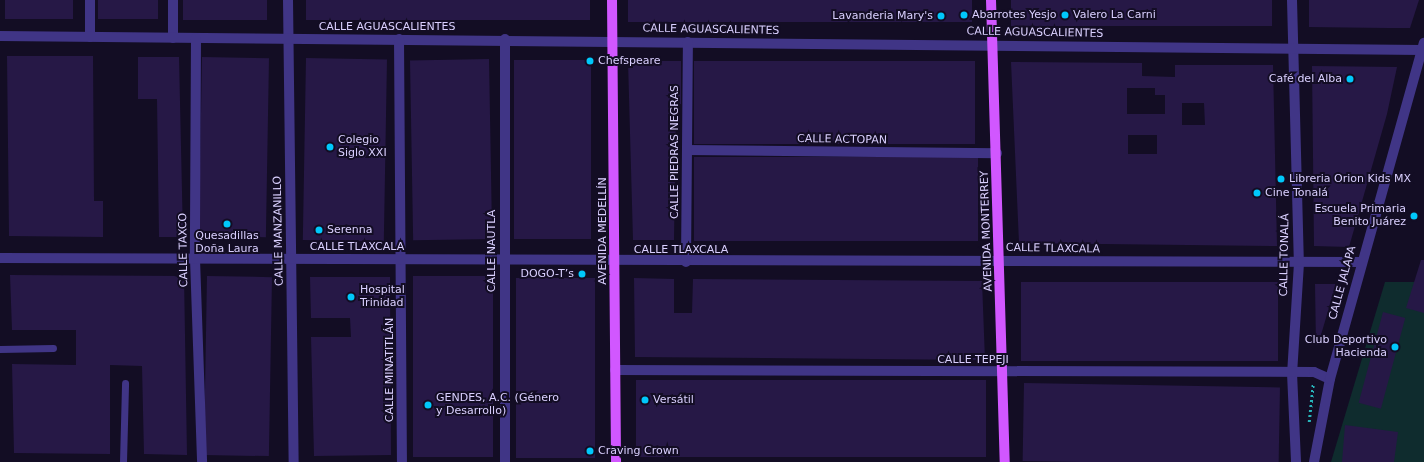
<!DOCTYPE html>
<html>
<head>
<meta charset="utf-8">
<style>
	body { margin:0 }
	#map { position:relative; width:1424px; height:462px; overflow:hidden; background:#130d24; font-family:"DejaVu Sans",sans-serif }
	div>[style] { position:absolute }
	.green>* { inset:0; background:#0f2c2e }
	.building>* { inset:0; background:#261846; transform-origin:0 0 }
	.path>* { height:2.5px; margin-top:-1.25px; transform-origin:0; background:repeating-linear-gradient(90deg,#28b5bb 0 2px,transparent 0 5px) }
	.service>* { height:7px; margin:-3.5px; padding:0 3.5px; transform-origin:3.5px; border-radius:3.5px; background:#403586 }
	.minor>* { height:10px; margin:-5px; padding:0 5px; transform-origin:5px; border-radius:5px; background:#403586 }
	.primary>* { height:10px; margin:-5px; padding:0 5px; transform-origin:5px; border-radius:5px; background:#d157ff }
	.dots>* { width:11px; height:11px; translate:-50% -50%; box-sizing:border-box; border:2px solid #130d24; border-radius:50% }
	span { translate:-50% -50%; white-space:nowrap; text-align:center; line-height:1.15; -webkit-text-stroke:4px #130d24; paint-order:stroke }
	.poi-label { font-size:11px; color:#dad0ff }
	.left { translate:0 -50%; text-align:left }
	.right { translate:-100% -50%; text-align:right }
	.street-label { font-size:11px; color:#dad0ff }
</style>
</head>
<body>
<div id="map">
	<div class="green">
		<i style="clip-path:polygon(1385px 282px,1424px 282px,1424px 462px,1331px 462px)"></i>
	</div>
	<div class="building">
		<i style="left:5px;top:0;width:68px;height:19px"></i>
		<i style="left:98px;top:0;width:60px;height:19px"></i>
		<i style="left:183px;top:0;width:84px;height:20px"></i>
		<i style="left:306px;top:0;width:284px;height:20px"></i>
		<i style="left:628px;top:0;width:344px;height:22px"></i>
		<i style="left:1011px;top:0;width:261px;height:26px"></i>
		<i style="clip-path:polygon(1309px 0,1419px 0,1410px 28px,1387px 28px,1309px 27px)"></i>
		<i style="clip-path:polygon(7px 56px,93px 56px,94px 201px,103px 201px,103px 237px,9px 236px)"></i>
		<i style="clip-path:polygon(138px 57px,179px 57px,183px 237px,159px 237px,157px 99px,138px 99px)"></i>
		<i style="left:202px;top:57px;width:67px;height:179px;rotate:1deg"></i>
		<i style="left:306px;top:58px;width:81px;height:182px;rotate:1deg"></i>
		<i style="left:489px;top:59px;width:180px;height:79px;rotate:89deg"></i>
		<i style="left:514px;top:60px;width:77px;height:179px"></i>
		<i style="clip-path:polygon(628px 61px,681px 61px,681px 104px,676px 104px,674px 240px,633px 240px)"></i>
		<i style="left:694px;top:61px;width:281px;height:83px"></i>
		<i style="clip-path:polygon(evenodd,1011px 62px,1142px 63px,1142px 76px,1175px 77px,1175px 65px,1273px 65px,1277px 246px,1019px 243px,1011px 62px,1127px 88px,1155px 88px,1155px 95px,1165px 95px,1165px 114px,1127px 114px,1127px 88px,1011px 62px,1182px 103px,1204px 103px,1205px 125px,1182px 125px,1182px 103px,1011px 62px,1128px 135px,1157px 135px,1157px 154px,1128px 154px,1128px 135px)"></i>
		<i style="clip-path:polygon(1312px 66px,1397px 67px,1387px 114px,1349px 247px,1314px 246px)"></i>
		<i style="left:694px;top:157px;width:284px;height:84px"></i>
		<i style="clip-path:polygon(1421px 260px,1424px 260px,1424px 313px,1406px 308px)"></i>
		<i style="clip-path:polygon(10px 275px,184px 276px,187px 455px,144px 454px,142px 366px,110px 365px,110px 454px,14px 453px,12px 364px,76px 365px,76px 330px,12px 330px)"></i>
		<i style="left:207px;top:276px;width:65px;height:179px;rotate:1deg"></i>
		<i style="left:413px;top:276px;width:80px;height:181px"></i>
		<i style="clip-path:polygon(310px 277px,390px 277px,391px 455px,314px 456px,311px 337px,351px 337px,350px 318px,311px 318px)"></i>
		<i style="left:516px;top:278px;width:79px;height:180px"></i>
		<i style="clip-path:polygon(634px 278px,674px 279px,674px 313px,692px 313px,693px 279px,982px 281px,985px 360px,635px 357px)"></i>
		<i style="left:1021px;top:282px;width:257px;height:79px"></i>
		<i style="clip-path:polygon(1315px 284px,1336px 284px,1318px 345px,1316px 345px)"></i>
		<i style="left:1383px;top:312px;width:23px;height:94px;rotate:15deg"></i>
		<i style="left:636px;top:380px;width:350px;height:77px"></i>
		<i style="left:1024px;top:383px;width:256px;height:78px;rotate:1deg"></i>
		<i style="clip-path:polygon(1345px 425px,1398px 432px,1394px 462px,1342px 462px)"></i>
	</div>
	<div class="path">
		<i style="left:1309px;top:422px;width:39px;rotate:-84deg"></i>
	</div>
	<div class="service">
		<i style="left:0;top:349px;width:53px;rotate:-1.1deg"></i>
		<i style="left:123px;top:462px;width:79px;rotate:-88.5deg"></i>
	</div>
	<div class="minor">
		<i style="left:90px;top:0;width:37px;rotate:90deg"></i>
		<i style="left:173px;top:0;width:38px;rotate:90deg"></i>
		<i style="left:288px;top:0;width:462px;rotate:89.3deg"></i>
		<i style="left:1292px;top:0;width:263px;rotate:88.5deg"></i>
		<i style="left:1299px;top:263px;width:110px;rotate:93.6deg"></i>
		<i style="left:1292px;top:373px;width:89px;rotate:87.4deg"></i>
		<i style="left:0;top:36px;width:1422px;rotate:0.56deg"></i>
		<i style="left:196px;top:38px;width:221px;rotate:90.3deg"></i>
		<i style="left:195px;top:259px;width:203px;rotate:88deg"></i>
		<i style="left:399px;top:39px;width:423px;rotate:89.6deg"></i>
		<i style="left:687px;top:150px;width:310px;rotate:0.6deg"></i>
		<i style="left:0;top:258px;width:1361px;rotate:0.17deg"></i>
		<i style="left:686px;top:262px;width:220px;rotate:-89.5deg"></i>
		<i style="left:615px;top:370px;width:699px;rotate:0.16deg"></i>
		<i style="left:1314px;top:372px;width:17px;rotate:24deg"></i>
		<i style="left:505px;top:462px;width:423px;rotate:-90deg"></i>
		<i style="left:1314px;top:462px;width:85px;rotate:-79.1deg"></i>
		<i style="left:1330px;top:379px;width:349px;rotate:-74.4deg"></i>
	</div>
	<div class="primary">
		<i style="left:612px;top:0;width:462px;rotate:89.5deg"></i>
		<i style="left:991px;top:0;width:462px;rotate:88.3deg"></i>
	</div>
	<div class="dots">
		<i style="left:964px;top:15px;background:#00c8fb"></i>
		<i style="left:1065px;top:15px;background:#00c8fb"></i>
		<i style="left:941px;top:16px;background:#00c8fb"></i>
		<i style="left:590px;top:61px;background:#00c8fb"></i>
		<i style="left:1350px;top:79px;background:#00c8fb"></i>
		<i style="left:330px;top:147px;background:#00c8fb"></i>
		<i style="left:1281px;top:179px;background:#00c8fb"></i>
		<i style="left:1257px;top:193px;background:#00c8fb"></i>
		<i style="left:1414px;top:216px;background:#00c8fb"></i>
		<i style="left:227px;top:224px;background:#00c8fb"></i>
		<i style="left:319px;top:230px;background:#00c8fb"></i>
		<i style="left:582px;top:274px;background:#00c8fb"></i>
		<i style="left:351px;top:297px;background:#00c8fb"></i>
		<i style="left:1395px;top:347px;background:#00c8fb"></i>
		<i style="left:645px;top:400px;background:#00c8fb"></i>
		<i style="left:428px;top:405px;background:#00c8fb"></i>
		<i style="left:590px;top:451px;background:#00c8fb"></i>
	</div>
	<div class="poi-label">
		<span class="left" style="left:972px;top:15px">Abarrotes Yesjo</span>
		<span class="left" style="left:1073px;top:15px">Valero La Carni</span>
		<span class="right" style="left:933px;top:16px">Lavanderia Mary's</span>
		<span class="left" style="left:598px;top:61px">Chefspeare</span>
		<span class="right" style="left:1342px;top:79px">Café del Alba</span>
		<span class="left" style="left:338px;top:147px">Colegio<br>Siglo XXI</span>
		<span class="left" style="left:1289px;top:179px">Libreria Orion Kids MX</span>
		<span class="left" style="left:1265px;top:193px">Cine Tonalá</span>
		<span class="right" style="left:1406px;top:216px">Escuela Primaria<br>Benito Juárez</span>
		<span class="left" style="left:327px;top:230px">Serenna</span>
		<span style="left:227px;top:243px">Quesadillas<br>Doña Laura</span>
		<span class="right" style="left:574px;top:274px">DOGO-T’s</span>
		<span class="left" style="left:360px;top:297px">Hospital<br>Trinidad</span>
		<span class="right" style="left:1387px;top:347px">Club Deportivo<br>Hacienda</span>
		<span class="left" style="left:436px;top:405px">GENDES, A.C. (Género<br>y Desarrollo)</span>
		<span class="left" style="left:653px;top:400px">Versátil</span>
		<span class="left" style="left:598px;top:451px">Craving Crown</span>
	</div>
	<div class="street-label">
		<span style="left:387px;top:27px">CALLE AGUASCALIENTES</span>
		<span style="left:711px;top:30px;rotate:1deg">CALLE AGUASCALIENTES</span>
		<span style="left:1035px;top:33px;rotate:1deg">CALLE AGUASCALIENTES</span>
		<span style="left:842px;top:140px;rotate:1deg">CALLE ACTOPAN</span>
		<span style="left:675px;top:152px;rotate:-90deg">CALLE PIEDRAS NEGRAS</span>
		<span style="left:279px;top:231px;rotate:-91deg">CALLE MANZANILLO</span>
		<span style="left:603px;top:231px;rotate:-90deg">AVENIDA MEDELLÍN</span>
		<span style="left:987px;top:231px;rotate:-92deg">AVENIDA MONTERREY</span>
		<span style="left:357px;top:247px">CALLE TLAXCALA</span>
		<span style="left:1053px;top:249px;rotate:1deg">CALLE TLAXCALA</span>
		<span style="left:184px;top:250px;rotate:-91deg">CALLE TAXCO</span>
		<span style="left:681px;top:250px">CALLE TLAXCALA</span>
		<span style="left:492px;top:251px;rotate:-90deg">CALLE NAUTLA</span>
		<span style="left:1285px;top:255px;rotate:-89deg">CALLE TONALÁ</span>
		<span style="left:1343px;top:283px;rotate:-75deg">CALLE JALAPA</span>
		<span style="left:973px;top:360px">CALLE TEPEJI</span>
		<span style="left:390px;top:370px;rotate:-90deg">CALLE MINATITLÁN</span>
	</div>
</div>
</body>
</html>
